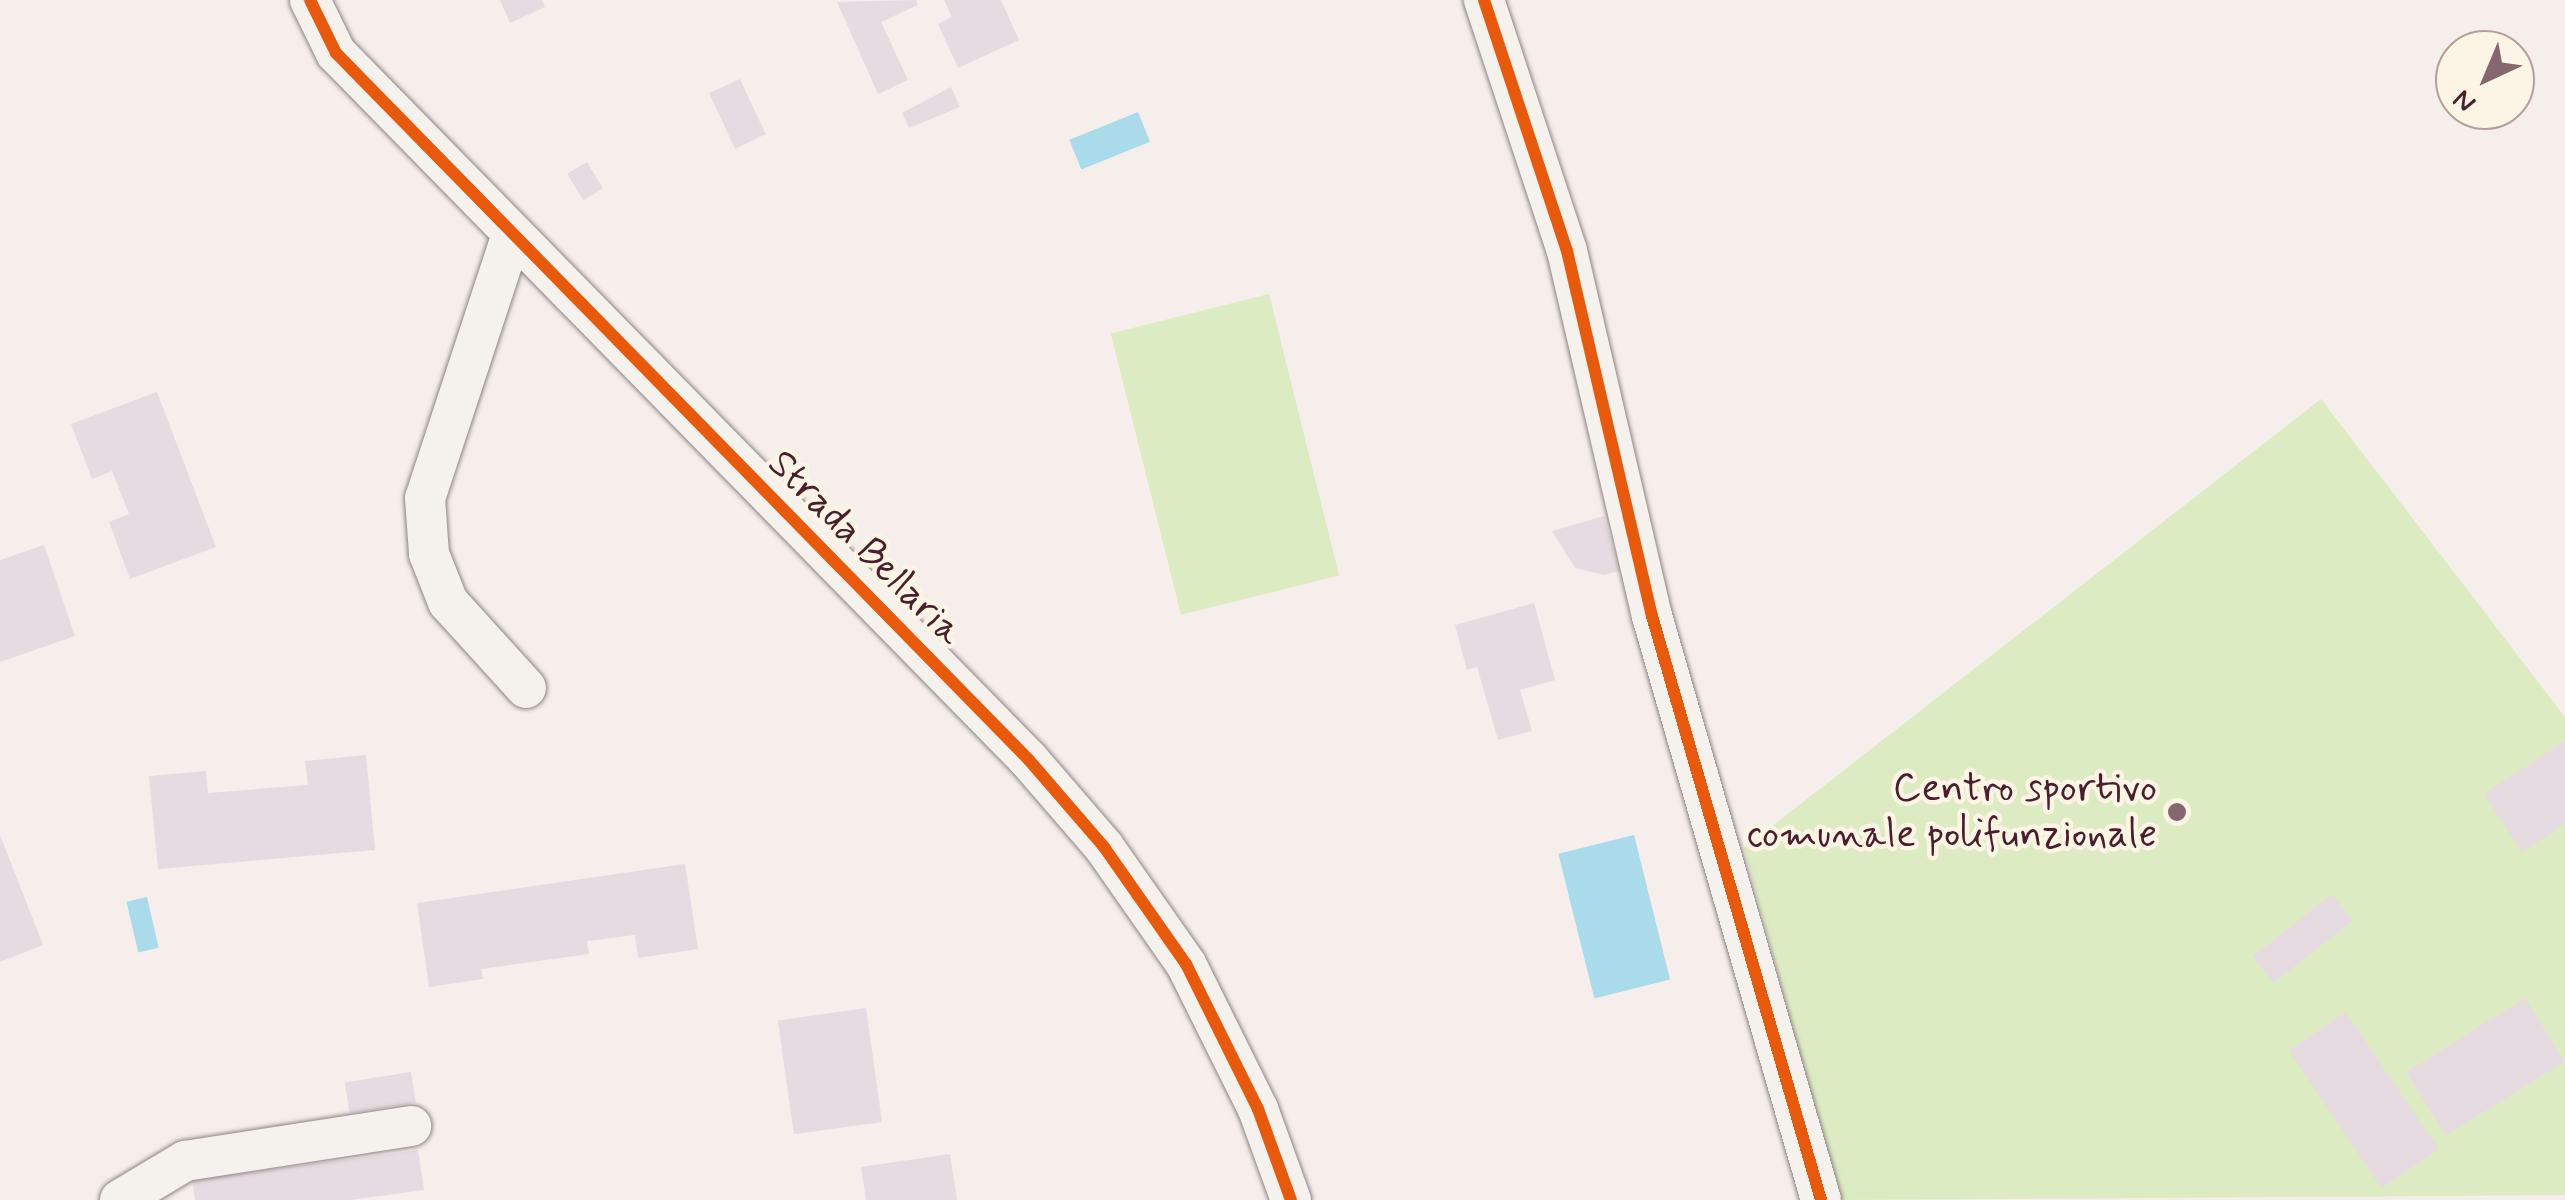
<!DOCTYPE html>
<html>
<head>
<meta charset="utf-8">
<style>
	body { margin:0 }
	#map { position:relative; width:2565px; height:1200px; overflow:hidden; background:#f5eeeb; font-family:Mynerve,sans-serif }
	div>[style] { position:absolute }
	.green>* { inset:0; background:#ddebc2; transform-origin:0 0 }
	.water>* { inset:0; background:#a9dbea; transform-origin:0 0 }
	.building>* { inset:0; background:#e7dbe2; transform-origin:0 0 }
	.roads { filter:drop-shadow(0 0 2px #8f8485) drop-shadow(0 0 2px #8f8485) }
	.minor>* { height:40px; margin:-20px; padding:0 20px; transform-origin:20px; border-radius:20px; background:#f5f1ec }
	.cycleway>* { height:12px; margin:-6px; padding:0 6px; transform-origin:6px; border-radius:6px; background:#e8590c }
	.dots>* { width:28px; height:28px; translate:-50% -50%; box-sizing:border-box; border:5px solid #fcf5e5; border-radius:50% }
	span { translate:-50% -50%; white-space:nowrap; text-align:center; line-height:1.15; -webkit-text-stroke:9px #fcf5e5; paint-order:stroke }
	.street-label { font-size:40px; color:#4a1f2b }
	.poi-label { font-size:40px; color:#4a1f2b }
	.right { translate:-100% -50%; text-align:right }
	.north { position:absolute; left:2435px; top:30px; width:100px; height:100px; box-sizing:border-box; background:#fcf5e5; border:2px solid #b59f9b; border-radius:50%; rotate:224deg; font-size:28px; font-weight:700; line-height:40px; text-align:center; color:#4a1f2b }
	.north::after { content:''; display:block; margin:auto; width:35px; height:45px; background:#86676e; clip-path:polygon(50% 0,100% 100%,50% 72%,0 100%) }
</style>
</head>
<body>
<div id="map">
	<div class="green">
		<i style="left:1269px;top:294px;width:290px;height:163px;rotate:76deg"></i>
		<i style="clip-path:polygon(2321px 399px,2565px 717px,2565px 1195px,1839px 1200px,1744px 848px)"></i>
	</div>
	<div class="water">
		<i style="left:1138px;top:112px;width:32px;height:74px;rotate:68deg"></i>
		<i style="left:1634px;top:835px;width:149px;height:78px;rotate:76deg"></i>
		<i style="left:147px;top:897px;width:52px;height:21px;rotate:77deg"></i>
	</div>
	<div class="building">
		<i style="clip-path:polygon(500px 0,542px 0,545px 7px,510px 23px)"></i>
		<i style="clip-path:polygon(916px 0,918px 5px,881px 22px,908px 80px,878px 94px,837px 2px)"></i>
		<i style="clip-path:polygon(944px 0,1001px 0,1019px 40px,958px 68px,938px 24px,952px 17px)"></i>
		<i style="left:740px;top:79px;width:61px;height:34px;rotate:65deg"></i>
		<i style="clip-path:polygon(951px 87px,960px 107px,909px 128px,902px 113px)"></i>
		<i style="left:587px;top:162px;width:31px;height:23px;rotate:59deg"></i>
		<i style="clip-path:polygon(157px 392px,216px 547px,130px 579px,109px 522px,129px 514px,112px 471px,92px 479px,71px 424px)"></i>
		<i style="clip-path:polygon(1604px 516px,1619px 571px,1604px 575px,1575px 568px,1552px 531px)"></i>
		<i style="clip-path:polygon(44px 545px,75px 636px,0 662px,0 560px)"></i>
		<i style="clip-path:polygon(1534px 603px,1555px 680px,1520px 690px,1532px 731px,1498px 740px,1477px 667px,1467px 670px,1455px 625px)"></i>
		<i style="clip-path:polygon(2565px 741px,2565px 824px,2522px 852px,2484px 794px)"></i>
		<i style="clip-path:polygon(366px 755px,375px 850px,158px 869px,149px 776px,206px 771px,208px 793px,308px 785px,305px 761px)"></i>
		<i style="clip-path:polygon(0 835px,43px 945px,0 962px)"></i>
		<i style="clip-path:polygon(685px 864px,698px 949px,638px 958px,635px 935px,587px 941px,589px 954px,481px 969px,483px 979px,429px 987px,417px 903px)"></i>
		<i style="left:2332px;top:894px;width:34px;height:101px;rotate:52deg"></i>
		<i style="left:2525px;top:998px;width:75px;height:140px;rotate:58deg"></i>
		<i style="left:866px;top:1008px;width:115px;height:89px;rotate:82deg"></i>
		<i style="left:2346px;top:1012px;width:166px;height:69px;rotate:56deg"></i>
		<i style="left:411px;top:1072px;width:31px;height:67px;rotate:81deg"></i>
		<i style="clip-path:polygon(418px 1150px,424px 1190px,350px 1200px,195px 1200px,192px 1180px)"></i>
		<i style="clip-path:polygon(950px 1154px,957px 1200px,866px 1200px,861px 1167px)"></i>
	</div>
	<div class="roads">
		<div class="minor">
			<i style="left:310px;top:0;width:59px;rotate:63.9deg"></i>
			<i style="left:336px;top:53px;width:990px;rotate:45.57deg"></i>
			<i style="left:1029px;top:760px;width:115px;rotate:49.2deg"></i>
			<i style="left:1104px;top:847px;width:143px;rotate:55deg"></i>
			<i style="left:1186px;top:964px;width:162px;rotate:63.6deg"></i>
			<i style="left:1258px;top:1109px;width:97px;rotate:70.1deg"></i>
			<i style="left:1484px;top:0;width:264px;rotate:71.7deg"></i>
			<i style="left:1567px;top:251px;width:375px;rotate:76.9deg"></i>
			<i style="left:1652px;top:616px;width:608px;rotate:73.86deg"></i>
			<i style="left:511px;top:237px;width:275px;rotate:108.2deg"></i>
			<i style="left:425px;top:498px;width:56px;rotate:85.9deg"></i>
			<i style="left:429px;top:554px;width:52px;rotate:68.4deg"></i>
			<i style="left:448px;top:602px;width:116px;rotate:47.8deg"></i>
			<i style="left:120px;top:1200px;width:76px;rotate:-31deg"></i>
			<i style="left:185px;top:1161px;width:229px;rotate:-8.8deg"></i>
		</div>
	</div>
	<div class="cycleway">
		<i style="left:310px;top:0;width:59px;rotate:63.9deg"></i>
		<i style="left:336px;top:53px;width:990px;rotate:45.57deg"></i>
		<i style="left:1029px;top:760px;width:115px;rotate:49.2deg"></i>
		<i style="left:1104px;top:847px;width:143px;rotate:55deg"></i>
		<i style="left:1186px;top:964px;width:162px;rotate:63.6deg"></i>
		<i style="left:1258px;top:1109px;width:97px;rotate:70.1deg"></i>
		<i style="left:1484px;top:0;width:264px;rotate:71.7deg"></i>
		<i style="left:1567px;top:251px;width:375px;rotate:76.9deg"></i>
		<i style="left:1652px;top:616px;width:608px;rotate:73.86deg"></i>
	</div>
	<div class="dots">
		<i style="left:2177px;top:812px;background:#86676e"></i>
	</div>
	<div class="street-label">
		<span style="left:865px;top:548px;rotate:45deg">Strada Bellaria</span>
	</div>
	<div class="poi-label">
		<span class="right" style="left:2157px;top:812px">Centro sportivo<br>comunale polifunzionale</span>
	</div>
	<div class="north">N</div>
</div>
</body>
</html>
